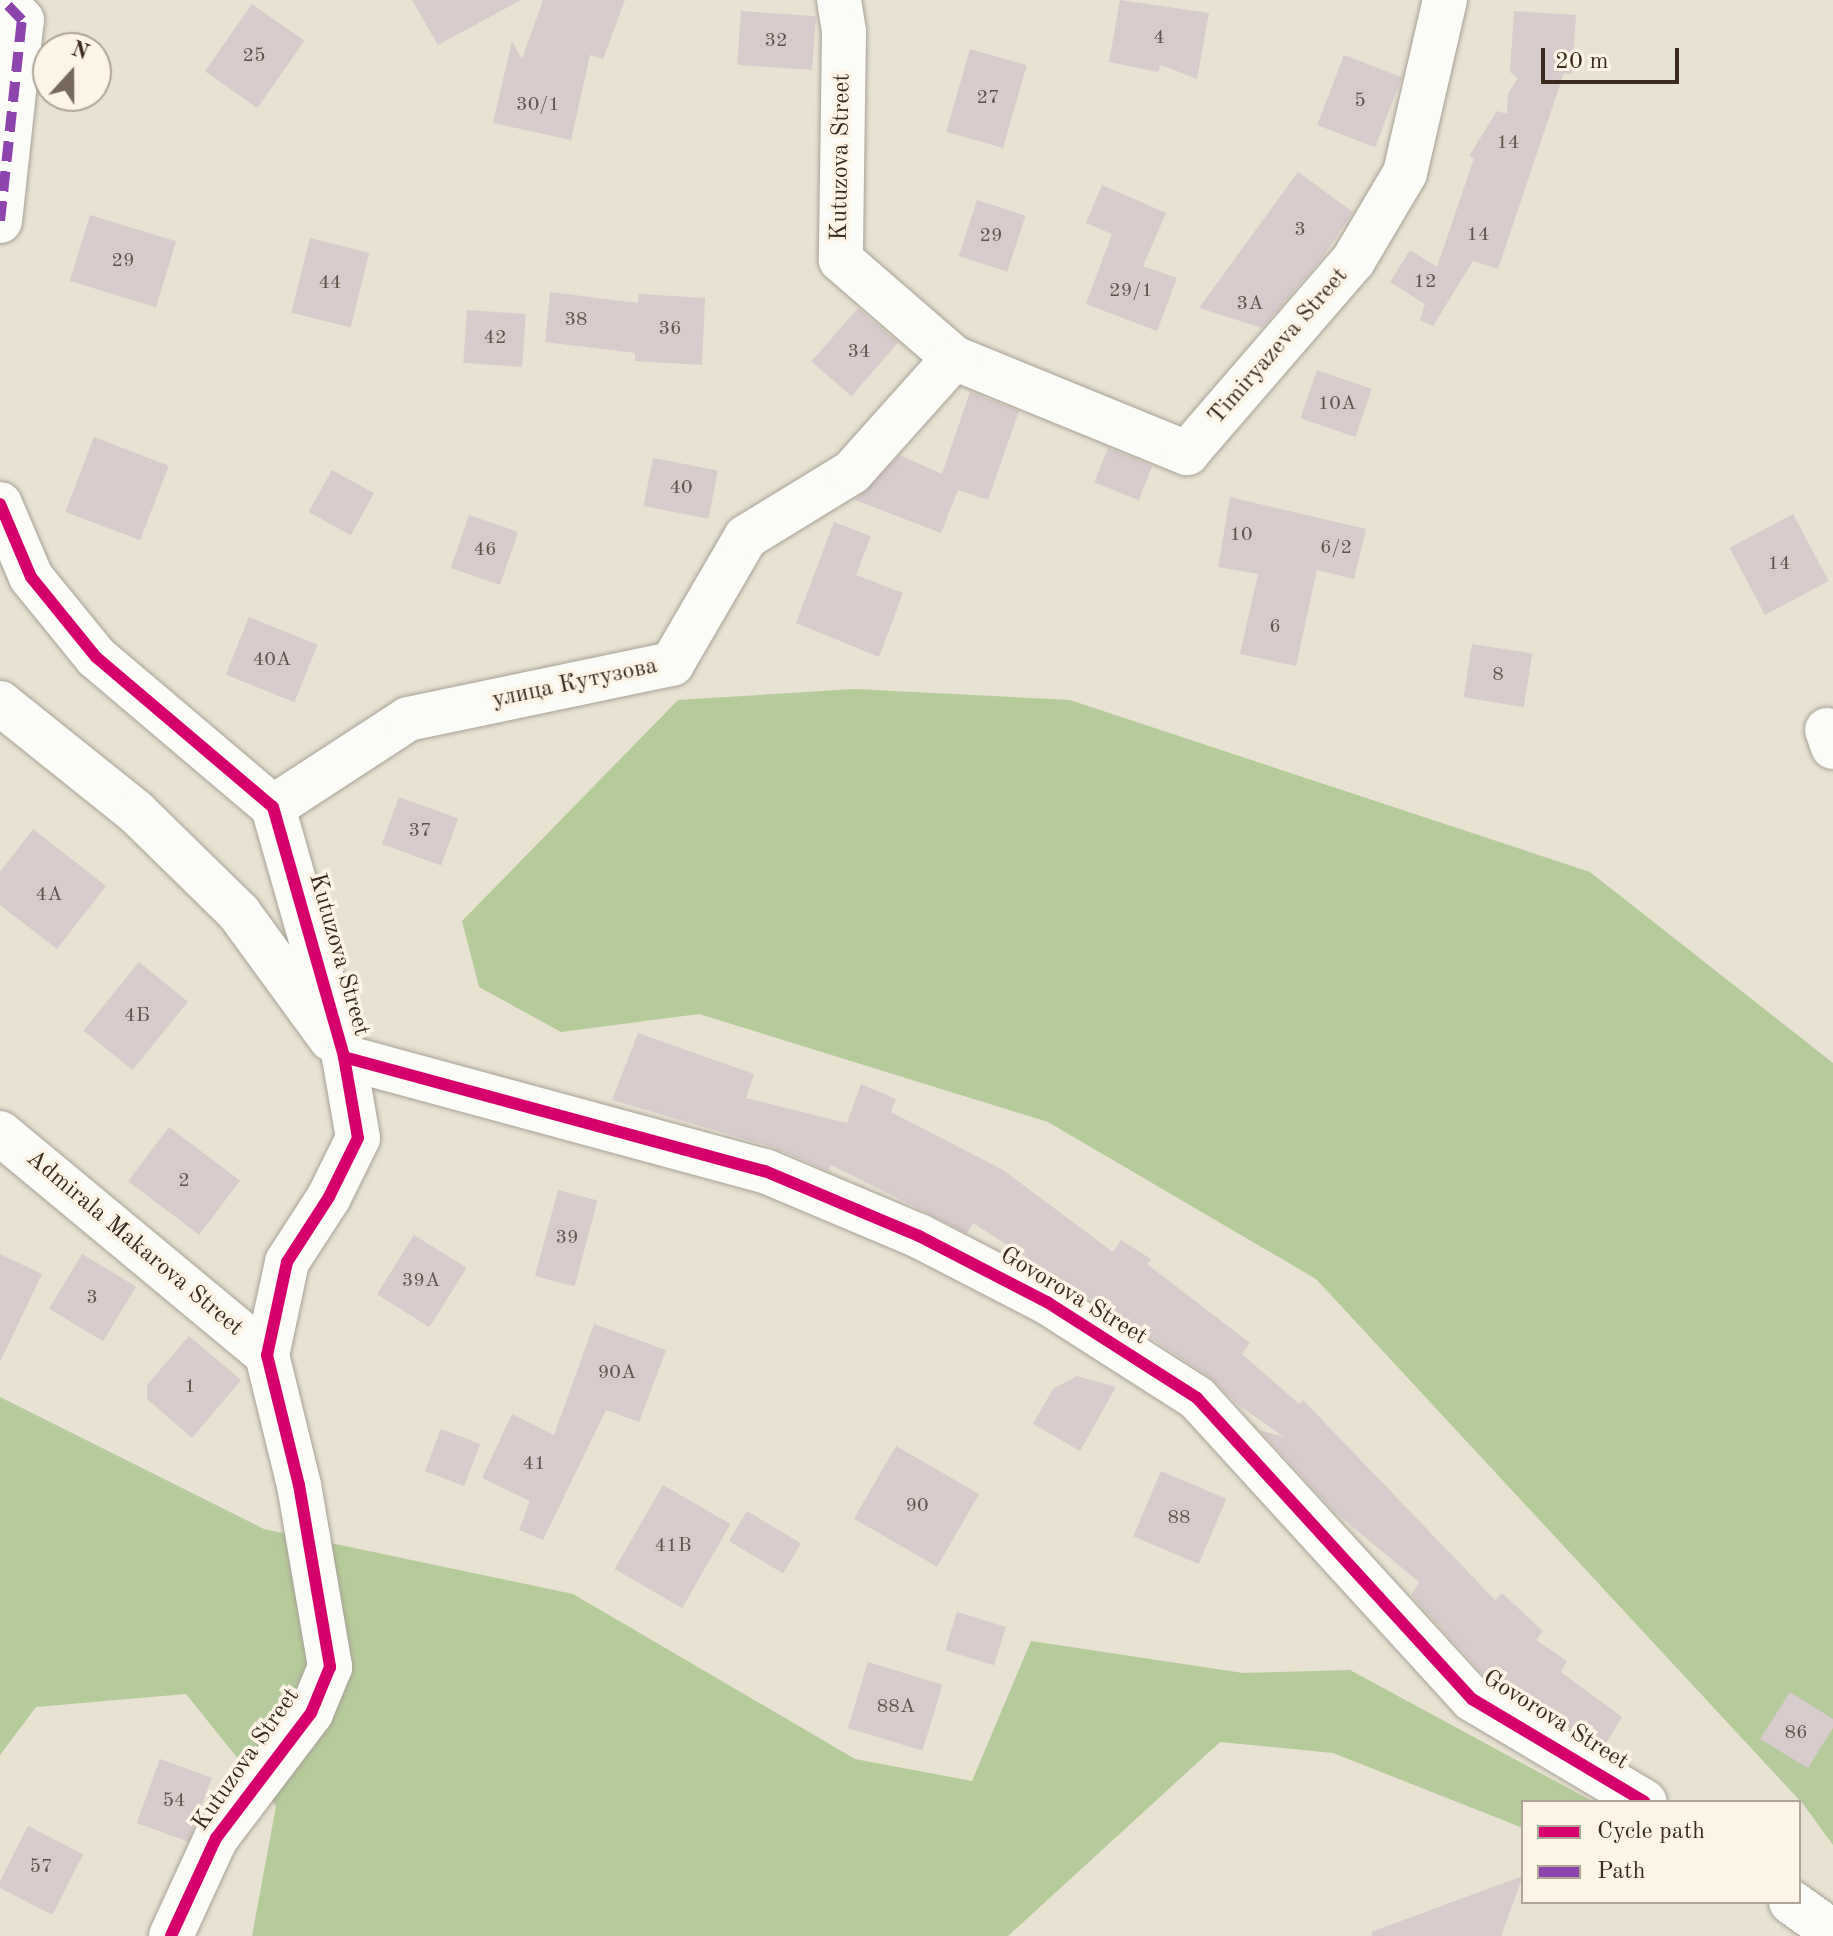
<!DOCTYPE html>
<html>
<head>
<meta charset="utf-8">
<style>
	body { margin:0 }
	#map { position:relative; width:1833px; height:1936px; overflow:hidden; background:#e7e2d1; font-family:"Old Standard TT",serif }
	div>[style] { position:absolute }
	.forest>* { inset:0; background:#b6cb9b }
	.building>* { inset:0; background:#d8cbcc; transform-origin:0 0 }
	.roads { filter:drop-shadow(0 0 2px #a6a195) drop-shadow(0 0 2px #a6a195) }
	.street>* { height:44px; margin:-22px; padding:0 22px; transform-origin:22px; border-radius:22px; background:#fbfbf8 }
	.quiet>* { height:10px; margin-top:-5px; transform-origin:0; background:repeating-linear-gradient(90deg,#8e44ad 0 20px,transparent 0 30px) }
	.cycleway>* { height:12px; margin:-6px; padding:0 6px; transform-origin:6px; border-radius:6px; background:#d6006c }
	span { translate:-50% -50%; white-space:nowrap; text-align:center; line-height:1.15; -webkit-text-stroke:7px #fcf5e5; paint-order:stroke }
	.number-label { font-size:20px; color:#62524a }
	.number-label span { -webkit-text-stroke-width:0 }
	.street-label { font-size:24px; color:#3b2a1e }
	.legend { position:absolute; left:1521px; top:1800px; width:280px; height:104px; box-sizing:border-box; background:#fcf5e5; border:2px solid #afa495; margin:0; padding:10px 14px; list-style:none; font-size:24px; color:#3b2a1e }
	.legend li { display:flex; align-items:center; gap:16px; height:40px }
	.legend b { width:40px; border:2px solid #afa495 }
	.north { position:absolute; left:32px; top:32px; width:80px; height:80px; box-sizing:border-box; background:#fcf5e5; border:2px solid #afa495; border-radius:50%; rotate:21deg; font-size:22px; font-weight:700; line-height:32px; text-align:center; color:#3b2a1e }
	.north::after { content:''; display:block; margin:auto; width:28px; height:36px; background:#776a5d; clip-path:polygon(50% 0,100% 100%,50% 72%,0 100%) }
	.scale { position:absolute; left:1541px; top:48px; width:138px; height:36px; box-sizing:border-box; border:4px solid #3b2a1e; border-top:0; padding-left:10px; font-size:24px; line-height:28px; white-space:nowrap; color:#3b2a1e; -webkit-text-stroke:6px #fcf5e5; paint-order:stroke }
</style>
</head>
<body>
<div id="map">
	<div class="forest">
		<i style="clip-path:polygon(855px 689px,1070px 700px,1590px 872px,1833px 1063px,1833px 1845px,1803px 1804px,1316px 1279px,1048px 1122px,699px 1014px,561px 1032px,479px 987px,462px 921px,678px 700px)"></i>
		<i style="clip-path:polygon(0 1397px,264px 1529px,573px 1594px,855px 1759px,972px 1781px,1031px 1641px,1243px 1673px,1350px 1670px,1594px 1802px,1523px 1802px,1523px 1828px,1333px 1753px,1220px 1742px,1008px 1936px,252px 1936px,276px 1806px,186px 1694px,36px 1707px,0 1755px)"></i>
	</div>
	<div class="building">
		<i style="clip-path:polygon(412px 0,521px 0,438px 45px)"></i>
		<i style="clip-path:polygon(543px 0,625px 0,603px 59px,590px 55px,571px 140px,493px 123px,512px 41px,522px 59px)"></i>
		<i style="clip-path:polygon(1120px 0,1209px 13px,1197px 79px,1161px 65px,1158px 72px,1109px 62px)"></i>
		<i style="left:252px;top:4px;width:64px;height:82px;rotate:35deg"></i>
		<i style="left:741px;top:11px;width:75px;height:54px;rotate:4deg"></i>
		<i style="clip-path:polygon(1514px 11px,1576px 15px,1572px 74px,1564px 73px,1498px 269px,1473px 261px,1433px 326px,1420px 320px,1425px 304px,1390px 282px,1410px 250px,1437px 267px,1474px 158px,1469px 156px,1497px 111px,1507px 114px,1508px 94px,1518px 78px,1510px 72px)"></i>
		<i style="left:970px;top:49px;width:59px;height:86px;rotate:16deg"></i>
		<i style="left:1344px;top:55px;width:62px;height:75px;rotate:21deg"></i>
		<i style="clip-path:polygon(1298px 172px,1353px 212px,1323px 257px,1262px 328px,1199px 308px)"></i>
		<i style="clip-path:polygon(1102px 185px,1166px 213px,1143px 266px,1177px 278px,1157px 331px,1086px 304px,1112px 234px,1086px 223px)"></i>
		<i style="left:977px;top:200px;width:51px;height:59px;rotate:18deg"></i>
		<i style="left:90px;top:215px;width:90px;height:69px;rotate:17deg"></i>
		<i style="left:310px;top:238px;width:61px;height:77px;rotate:14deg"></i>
		<i style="clip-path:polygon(550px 292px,638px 303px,639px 294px,705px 298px,702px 365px,635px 361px,635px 353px,545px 342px)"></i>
		<i style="left:858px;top:308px;width:53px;height:71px;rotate:41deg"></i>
		<i style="left:467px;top:310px;width:59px;height:53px;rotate:4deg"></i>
		<i style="left:1317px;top:370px;width:58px;height:51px;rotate:19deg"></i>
		<i style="clip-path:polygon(970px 392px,1019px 411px,988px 500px,958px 490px,941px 533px,855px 500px,900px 455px,942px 474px)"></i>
		<i style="left:94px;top:437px;width:80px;height:80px;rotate:21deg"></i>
		<i style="left:1108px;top:448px;width:48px;height:37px;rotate:22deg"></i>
		<i style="left:653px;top:458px;width:66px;height:49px;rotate:11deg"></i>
		<i style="left:332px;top:470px;width:48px;height:48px;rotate:29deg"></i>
		<i style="clip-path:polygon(1230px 497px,1366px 529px,1354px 579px,1317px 570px,1296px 666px,1240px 654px,1258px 574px,1218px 567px)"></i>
		<i style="left:1793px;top:514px;width:76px;height:72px;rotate:62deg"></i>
		<i style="left:469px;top:515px;width:52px;height:56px;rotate:19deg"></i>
		<i style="clip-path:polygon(834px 522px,871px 536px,856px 575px,903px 593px,879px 657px,796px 623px)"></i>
		<i style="left:249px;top:617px;width:74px;height:62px;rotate:22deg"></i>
		<i style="left:1472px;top:644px;width:61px;height:54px;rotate:9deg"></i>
		<i style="left:399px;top:797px;width:63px;height:50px;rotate:20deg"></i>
		<i style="clip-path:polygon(33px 829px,106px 886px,57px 949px,0 905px,0 872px)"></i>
		<i style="left:139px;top:962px;width:63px;height:88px;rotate:39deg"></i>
		<i style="clip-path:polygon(638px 1033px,754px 1074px,746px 1098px,847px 1123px,861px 1084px,896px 1099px,891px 1112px,1003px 1170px,1113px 1252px,1121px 1240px,1151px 1259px,1147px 1264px,1250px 1343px,1242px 1354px,1299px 1404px,1303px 1400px,1495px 1600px,1502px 1593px,1543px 1631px,1536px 1640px,1567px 1661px,1561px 1672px,1622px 1717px,1603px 1748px,1482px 1673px,1411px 1595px,1419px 1582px,1337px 1514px,1260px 1430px,1284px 1437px,1237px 1404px,1210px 1377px,1113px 1313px,973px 1223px,967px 1233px,831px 1165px,829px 1171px,772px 1147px,612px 1100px)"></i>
		<i style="left:169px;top:1127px;width:89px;height:68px;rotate:37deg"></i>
		<i style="left:558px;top:1190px;width:41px;height:89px;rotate:15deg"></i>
		<i style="left:414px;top:1235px;width:62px;height:70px;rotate:32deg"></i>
		<i style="clip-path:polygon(0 1254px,42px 1274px,0 1362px)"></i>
		<i style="left:82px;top:1254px;width:63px;height:64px;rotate:31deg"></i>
		<i style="clip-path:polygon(594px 1324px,666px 1350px,639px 1422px,606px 1410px,543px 1540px,519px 1530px,530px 1501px,482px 1478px,512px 1414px,554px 1435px)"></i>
		<i style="clip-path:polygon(189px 1336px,241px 1380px,192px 1438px,147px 1399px,147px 1385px)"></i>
		<i style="clip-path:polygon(1077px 1376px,1116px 1387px,1080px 1451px,1033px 1424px,1053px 1389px)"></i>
		<i style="left:441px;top:1429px;width:42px;height:45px;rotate:21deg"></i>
		<i style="left:896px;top:1446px;width:96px;height:84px;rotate:30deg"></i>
		<i style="left:1161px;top:1471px;width:71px;height:71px;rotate:23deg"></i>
		<i style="left:663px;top:1485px;width:78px;height:97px;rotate:30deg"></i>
		<i style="left:747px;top:1511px;width:63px;height:35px;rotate:31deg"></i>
		<i style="left:957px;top:1612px;width:51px;height:40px;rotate:17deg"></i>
		<i style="left:868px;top:1662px;width:78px;height:69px;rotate:17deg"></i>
		<i style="clip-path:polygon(1790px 1692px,1833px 1719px,1833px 1728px,1808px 1768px,1760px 1739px)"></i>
		<i style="left:160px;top:1759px;width:55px;height:68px;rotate:20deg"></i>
		<i style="left:28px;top:1826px;width:62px;height:68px;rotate:27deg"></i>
		<i style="clip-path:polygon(1523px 1876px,1501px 1936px,1372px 1936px,1371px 1932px)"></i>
	</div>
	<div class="roads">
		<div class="street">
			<i style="left:839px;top:0;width:32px;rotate:81deg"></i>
			<i style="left:844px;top:32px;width:228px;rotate:90.8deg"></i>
			<i style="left:841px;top:260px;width:150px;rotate:40.9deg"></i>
			<i style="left:954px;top:358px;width:252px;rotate:22.2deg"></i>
			<i style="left:1187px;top:453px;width:254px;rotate:-49.2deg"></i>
			<i style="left:1353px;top:261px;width:102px;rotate:-59.4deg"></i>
			<i style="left:1405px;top:173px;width:178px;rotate:-77deg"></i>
			<i style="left:0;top:221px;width:202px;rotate:-83.8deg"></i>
			<i style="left:22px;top:20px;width:28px;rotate:-134deg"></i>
			<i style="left:0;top:504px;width:79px;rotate:67deg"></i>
			<i style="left:31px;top:577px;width:103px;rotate:50.9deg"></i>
			<i style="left:96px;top:657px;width:232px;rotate:40.3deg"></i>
			<i style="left:273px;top:807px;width:260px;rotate:74.1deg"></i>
			<i style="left:344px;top:1057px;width:82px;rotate:80.2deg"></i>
			<i style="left:358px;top:1138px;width:66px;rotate:116.2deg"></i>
			<i style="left:329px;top:1197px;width:77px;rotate:122.9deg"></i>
			<i style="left:287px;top:1262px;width:95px;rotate:102.1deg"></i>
			<i style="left:267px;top:1355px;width:134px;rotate:76.2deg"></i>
			<i style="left:299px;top:1485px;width:185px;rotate:80.3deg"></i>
			<i style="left:330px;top:1667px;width:50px;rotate:112.4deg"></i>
			<i style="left:311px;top:1713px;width:157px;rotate:127.2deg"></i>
			<i style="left:216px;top:1838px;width:108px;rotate:114.7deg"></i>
			<i style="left:0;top:703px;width:174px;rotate:38.7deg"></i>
			<i style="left:136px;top:812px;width:144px;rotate:44.4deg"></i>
			<i style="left:239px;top:913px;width:156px;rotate:53.9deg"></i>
			<i style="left:1827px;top:730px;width:18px;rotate:71deg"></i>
			<i style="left:273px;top:807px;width:161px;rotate:-33.1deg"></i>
			<i style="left:408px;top:719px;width:270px;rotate:-11.8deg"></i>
			<i style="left:672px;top:664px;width:147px;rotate:-59.8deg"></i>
			<i style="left:746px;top:537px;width:124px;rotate:-31.5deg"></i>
			<i style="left:852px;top:472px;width:153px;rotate:-48.2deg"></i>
			<i style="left:344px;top:1057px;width:436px;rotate:15.2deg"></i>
			<i style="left:765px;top:1171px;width:167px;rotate:22.9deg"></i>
			<i style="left:919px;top:1236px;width:144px;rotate:27.3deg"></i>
			<i style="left:1047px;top:1302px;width:178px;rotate:32.6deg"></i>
			<i style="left:1197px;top:1398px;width:408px;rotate:47.6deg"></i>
			<i style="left:1472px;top:1699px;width:201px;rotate:30.8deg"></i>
			<i style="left:0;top:1133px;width:347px;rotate:39.7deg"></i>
			<i style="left:1791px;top:1902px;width:52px;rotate:35.5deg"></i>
		</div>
	</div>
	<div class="quiet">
		<i style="left:0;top:221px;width:202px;rotate:-83.8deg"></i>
		<i style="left:22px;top:20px;width:28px;rotate:-134deg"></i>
	</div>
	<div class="cycleway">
		<i style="left:0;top:504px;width:79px;rotate:67deg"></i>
		<i style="left:31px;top:577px;width:103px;rotate:50.9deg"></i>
		<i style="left:96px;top:657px;width:232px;rotate:40.3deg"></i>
		<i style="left:273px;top:807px;width:260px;rotate:74.1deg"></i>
		<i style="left:344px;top:1057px;width:82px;rotate:80.2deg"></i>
		<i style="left:358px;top:1138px;width:66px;rotate:116.2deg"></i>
		<i style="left:329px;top:1197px;width:77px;rotate:122.9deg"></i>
		<i style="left:287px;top:1262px;width:95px;rotate:102.1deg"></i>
		<i style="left:267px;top:1355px;width:134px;rotate:76.2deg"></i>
		<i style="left:299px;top:1485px;width:185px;rotate:80.3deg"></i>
		<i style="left:330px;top:1667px;width:50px;rotate:112.4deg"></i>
		<i style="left:311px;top:1713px;width:157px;rotate:127.2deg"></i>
		<i style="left:216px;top:1838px;width:108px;rotate:114.7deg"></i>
		<i style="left:344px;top:1057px;width:436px;rotate:15.2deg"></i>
		<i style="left:765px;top:1171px;width:167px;rotate:22.9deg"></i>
		<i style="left:919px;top:1236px;width:144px;rotate:27.3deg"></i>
		<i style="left:1047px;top:1302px;width:178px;rotate:32.6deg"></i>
		<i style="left:1197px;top:1398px;width:408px;rotate:47.6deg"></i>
		<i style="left:1472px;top:1699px;width:201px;rotate:30.8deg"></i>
	</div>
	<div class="number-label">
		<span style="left:1159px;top:38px">4</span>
		<span style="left:776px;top:41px">32</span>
		<span style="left:254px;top:56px">25</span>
		<span style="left:988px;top:98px">27</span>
		<span style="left:1360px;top:101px">5</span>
		<span style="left:538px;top:105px">30/1</span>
		<span style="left:1508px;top:143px">14</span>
		<span style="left:1300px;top:230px">3</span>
		<span style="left:1478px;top:235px">14</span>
		<span style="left:991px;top:236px">29</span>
		<span style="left:123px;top:261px">29</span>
		<span style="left:1425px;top:282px">12</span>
		<span style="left:330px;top:283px">44</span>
		<span style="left:1131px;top:291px">29/1</span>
		<span style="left:1250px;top:304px">3А</span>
		<span style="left:576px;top:320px">38</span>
		<span style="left:670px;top:329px">36</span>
		<span style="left:495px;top:338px">42</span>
		<span style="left:859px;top:352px">34</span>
		<span style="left:1337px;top:404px">10А</span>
		<span style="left:681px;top:488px">40</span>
		<span style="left:1241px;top:535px">10</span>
		<span style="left:1336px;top:548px">6/2</span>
		<span style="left:485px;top:550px">46</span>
		<span style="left:1779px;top:564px">14</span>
		<span style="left:1275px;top:627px">6</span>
		<span style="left:272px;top:660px">40А</span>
		<span style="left:1498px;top:675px">8</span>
		<span style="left:420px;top:831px">37</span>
		<span style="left:49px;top:895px">4А</span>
		<span style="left:137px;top:1016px">4Б</span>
		<span style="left:184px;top:1181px">2</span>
		<span style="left:567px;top:1238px">39</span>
		<span style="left:421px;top:1281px">39А</span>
		<span style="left:92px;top:1298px">3</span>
		<span style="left:617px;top:1373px">90А</span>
		<span style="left:190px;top:1387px">1</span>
		<span style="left:534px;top:1464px">41</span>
		<span style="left:917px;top:1506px">90</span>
		<span style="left:1179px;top:1518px">88</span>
		<span style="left:673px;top:1546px">41В</span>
		<span style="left:896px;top:1707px">88А</span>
		<span style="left:1796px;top:1733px">86</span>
		<span style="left:174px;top:1801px">54</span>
		<span style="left:41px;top:1867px">57</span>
	</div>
	<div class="street-label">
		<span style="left:842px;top:157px;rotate:-89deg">Kutuzova Street</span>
		<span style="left:1279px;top:347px;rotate:-49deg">Timiryazeva Street</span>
		<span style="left:575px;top:684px;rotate:-12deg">улица Кутузова</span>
		<span style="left:338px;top:955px;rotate:74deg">Kutuzova Street</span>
		<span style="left:134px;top:1244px;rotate:40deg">Admirala Makarova Street</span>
		<span style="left:1073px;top:1297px;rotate:31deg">Govorova Street</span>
		<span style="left:1555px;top:1721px;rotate:32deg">Govorova Street</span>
		<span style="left:247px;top:1760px;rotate:-55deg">Kutuzova Street</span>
	</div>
	<ul class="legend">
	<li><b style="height:10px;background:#d6006c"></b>Cycle path</li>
	<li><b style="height:10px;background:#8e44ad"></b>Path</li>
	</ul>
	<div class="north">N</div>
	<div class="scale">20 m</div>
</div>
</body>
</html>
